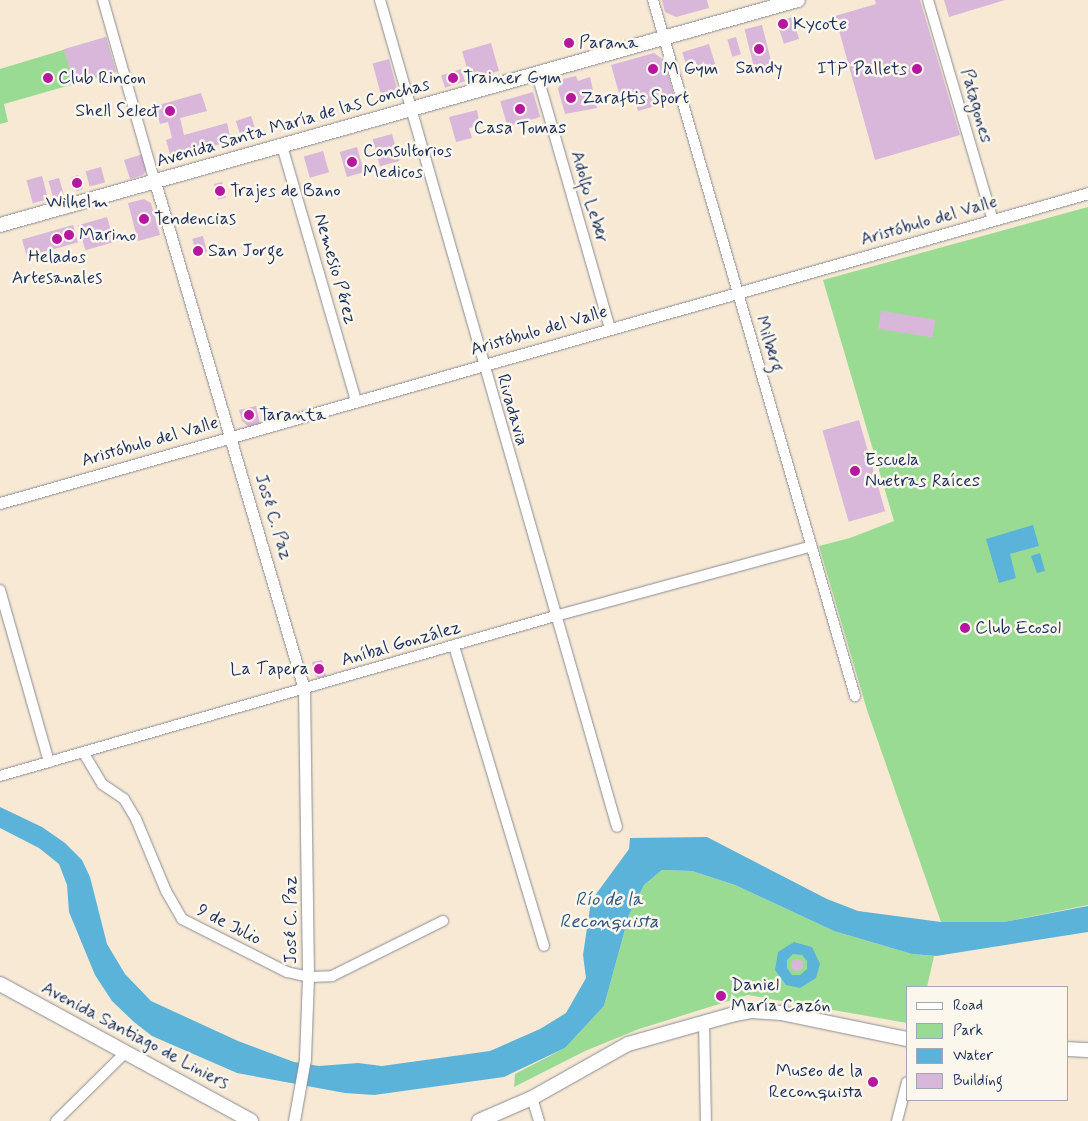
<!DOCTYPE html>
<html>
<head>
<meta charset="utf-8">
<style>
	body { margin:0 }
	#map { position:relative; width:1088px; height:1121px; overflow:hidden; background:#f7e9d3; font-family:Mynerve,sans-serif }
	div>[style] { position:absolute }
	.green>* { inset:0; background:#99db93 }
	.water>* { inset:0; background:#5cb3d9 }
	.building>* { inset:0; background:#d9b7db; transform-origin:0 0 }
	.round { border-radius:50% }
	.roads { filter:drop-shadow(0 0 1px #898c98) drop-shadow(0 0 1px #898c98) }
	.minor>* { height:10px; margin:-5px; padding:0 5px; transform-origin:5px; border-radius:5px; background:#fff }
	.tertiary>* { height:11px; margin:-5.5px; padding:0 5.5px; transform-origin:5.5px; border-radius:5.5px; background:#fff }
	.secondary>* { height:14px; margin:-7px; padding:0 7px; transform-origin:7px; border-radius:7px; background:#fff }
	.dots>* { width:14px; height:14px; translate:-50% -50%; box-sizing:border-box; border:2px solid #fbf7ec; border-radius:50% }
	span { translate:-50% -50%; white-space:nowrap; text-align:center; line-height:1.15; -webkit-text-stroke:5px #fbf7ec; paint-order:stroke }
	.poi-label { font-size:18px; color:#1b2f5e }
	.left { translate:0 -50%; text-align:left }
	.right { translate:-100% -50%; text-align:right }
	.street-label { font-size:18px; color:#1b2f5e }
	.water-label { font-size:19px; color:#2e5783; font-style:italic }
	.legend { position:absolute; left:906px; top:986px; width:162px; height:115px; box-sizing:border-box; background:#fbf7ec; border:1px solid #a1a7b3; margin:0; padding:6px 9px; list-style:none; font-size:15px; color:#1b2f5e }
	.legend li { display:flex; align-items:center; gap:10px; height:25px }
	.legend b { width:25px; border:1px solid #a1a7b3 }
</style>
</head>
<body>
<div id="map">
	<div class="green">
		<i style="clip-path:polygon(106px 37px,116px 72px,4px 104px,8px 122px,0 124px,0 69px)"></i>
		<i style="clip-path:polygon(1088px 207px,1088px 905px,1004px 922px,941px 922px,867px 710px,819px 546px,850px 538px,894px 521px,823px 280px)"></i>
		<i style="clip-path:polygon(662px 870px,692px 871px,735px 885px,834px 931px,912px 954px,934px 956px,927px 987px,907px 987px,907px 1023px,748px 995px,639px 1029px,585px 1051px,514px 1087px,515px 1074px,565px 1048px,604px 1006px,629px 915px,644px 885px)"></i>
	</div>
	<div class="water">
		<i style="clip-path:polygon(1033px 525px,1039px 546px,1010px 554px,1016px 578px,999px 583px,986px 539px)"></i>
		<i style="clip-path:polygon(1040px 553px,1045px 571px,1037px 573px,1031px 556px)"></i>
		<i style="clip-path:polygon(0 807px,42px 827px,65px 843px,82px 860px,90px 877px,107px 944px,125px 974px,151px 1001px,238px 1041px,294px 1062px,319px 1066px,358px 1063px,382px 1066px,490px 1051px,540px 1029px,566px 1013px,586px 978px,583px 955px,591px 901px,629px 849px,630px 838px,707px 837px,827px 899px,858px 911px,941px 922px,1004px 922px,1088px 906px,1088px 932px,936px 956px,912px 954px,834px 931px,735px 885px,692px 871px,662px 870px,644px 885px,629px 915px,604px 1006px,565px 1048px,504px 1077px,374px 1095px,345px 1093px,237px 1073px,152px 1036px,134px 1022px,112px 1001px,95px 975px,69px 912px,67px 885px,59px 864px,39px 848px,0 828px)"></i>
		<i style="clip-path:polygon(evenodd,794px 942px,812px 947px,820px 964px,816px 978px,800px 988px,786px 985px,775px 970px,778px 952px,794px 942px,793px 954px,802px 955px,807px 961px,807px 969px,800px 975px,792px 975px,787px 968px,787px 960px,793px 954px)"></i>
	</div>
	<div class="building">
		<i style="clip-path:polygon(662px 0,707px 0,709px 8px,676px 17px,665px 12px)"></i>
		<i style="clip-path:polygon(875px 0,920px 0,960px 135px,875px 160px,835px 16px,876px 4px)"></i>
		<i style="clip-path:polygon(944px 0,1005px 0,949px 17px)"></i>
		<i style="left:792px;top:17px;width:23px;height:16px;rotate:72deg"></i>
		<i style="left:762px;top:25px;width:44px;height:18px;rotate:76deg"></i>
		<i style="left:572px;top:36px;width:11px;height:10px;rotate:75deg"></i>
		<i style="left:106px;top:37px;width:36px;height:44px;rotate:74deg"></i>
		<i style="left:736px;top:37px;width:18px;height:9px;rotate:74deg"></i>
		<i style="left:491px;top:43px;width:29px;height:30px;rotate:74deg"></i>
		<i style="left:709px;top:44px;width:21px;height:28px;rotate:73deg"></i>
		<i style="clip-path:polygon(654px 53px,664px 60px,675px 100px,638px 111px,632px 89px,619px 93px,611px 65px)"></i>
		<i style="left:389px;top:59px;width:38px;height:17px;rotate:75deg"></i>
		<i style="left:461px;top:69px;width:13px;height:21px;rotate:72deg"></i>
		<i style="clip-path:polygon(576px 76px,578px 81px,590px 77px,597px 108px,565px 114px,558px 89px,563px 79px)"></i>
		<i style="left:533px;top:92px;width:26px;height:34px;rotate:74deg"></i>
		<i style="clip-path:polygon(201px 93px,207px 111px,180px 118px,184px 135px,227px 123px,231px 141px,171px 158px,166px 140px,172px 138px,168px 122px,160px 124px,155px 106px)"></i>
		<i style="clip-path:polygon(477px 110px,480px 126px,469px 128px,472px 138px,456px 142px,449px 117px)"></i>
		<i style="left:251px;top:116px;width:19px;height:16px;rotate:72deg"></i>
		<i style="left:392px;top:134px;width:28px;height:20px;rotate:75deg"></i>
		<i style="left:357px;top:147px;width:26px;height:18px;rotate:74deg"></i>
		<i style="left:323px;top:151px;width:22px;height:20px;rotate:74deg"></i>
		<i style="clip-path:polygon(143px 154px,148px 167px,143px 175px,130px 179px,124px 160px)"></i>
		<i style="left:101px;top:167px;width:16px;height:16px;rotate:75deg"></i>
		<i style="left:78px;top:175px;width:15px;height:7px;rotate:70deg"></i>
		<i style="left:42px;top:176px;width:24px;height:16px;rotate:75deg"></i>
		<i style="left:59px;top:178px;width:18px;height:11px;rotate:74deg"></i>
		<i style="left:222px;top:182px;width:16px;height:8px;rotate:76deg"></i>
		<i style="clip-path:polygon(144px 199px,151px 203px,160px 235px,138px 241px,128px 203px)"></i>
		<i style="left:107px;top:217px;width:26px;height:30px;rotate:74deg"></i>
		<i style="left:73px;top:225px;width:18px;height:53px;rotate:74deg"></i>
		<i style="left:203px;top:236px;width:16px;height:11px;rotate:76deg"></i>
		<i style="left:881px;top:311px;width:55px;height:18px;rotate:9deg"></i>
		<i style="clip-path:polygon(256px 406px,260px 424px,249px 427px,242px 421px,239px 410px)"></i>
		<i style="left:859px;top:420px;width:95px;height:38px;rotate:74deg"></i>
		<i style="clip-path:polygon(322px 660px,326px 676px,319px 678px,315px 676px,312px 662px)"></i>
		<i class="round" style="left:791px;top:959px;width:12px;height:12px"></i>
	</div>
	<div class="roads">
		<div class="minor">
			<i style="left:103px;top:0;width:189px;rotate:74.1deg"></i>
			<i style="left:380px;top:0;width:860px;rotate:74.01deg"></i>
			<i style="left:653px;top:0;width:725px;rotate:73.82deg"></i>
			<i style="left:928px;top:0;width:230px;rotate:73.6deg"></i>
			<i style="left:537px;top:74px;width:265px;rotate:74deg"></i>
			<i style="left:282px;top:146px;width:266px;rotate:73.8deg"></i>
			<i style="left:0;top:590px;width:179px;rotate:74.1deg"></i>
			<i style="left:454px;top:646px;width:313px;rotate:73.3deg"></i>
			<i style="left:83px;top:752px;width:37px;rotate:59deg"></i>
			<i style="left:102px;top:784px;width:27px;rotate:34deg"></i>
			<i style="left:124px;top:799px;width:23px;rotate:59deg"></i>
			<i style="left:136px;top:819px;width:78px;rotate:67.4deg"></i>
			<i style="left:166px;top:891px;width:32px;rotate:60deg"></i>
			<i style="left:182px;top:919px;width:118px;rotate:26.8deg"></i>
			<i style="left:287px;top:972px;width:22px;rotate:13deg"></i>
			<i style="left:308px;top:977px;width:24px;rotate:-2deg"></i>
			<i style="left:332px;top:976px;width:124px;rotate:-26.4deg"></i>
			<i style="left:0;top:776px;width:578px;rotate:-16.08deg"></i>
			<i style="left:555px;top:616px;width:266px;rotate:-15.2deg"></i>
			<i style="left:704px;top:1021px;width:100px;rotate:88.9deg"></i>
			<i style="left:532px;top:1098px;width:24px;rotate:73deg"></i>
			<i style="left:56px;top:1121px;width:97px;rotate:-44.6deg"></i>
			<i style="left:897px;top:1121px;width:40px;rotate:-75.6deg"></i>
		</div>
		<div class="tertiary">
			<i style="left:155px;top:182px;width:528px;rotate:73.62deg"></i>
			<i style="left:304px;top:689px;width:288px;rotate:89.2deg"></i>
			<i style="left:308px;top:977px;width:82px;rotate:92.1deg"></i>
			<i style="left:305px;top:1059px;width:63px;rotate:100.1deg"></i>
			<i style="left:0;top:503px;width:1131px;rotate:-15.9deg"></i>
		</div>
		<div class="secondary">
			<i style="left:0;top:225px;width:829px;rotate:-15.75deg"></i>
			<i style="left:0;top:984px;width:286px;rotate:28.6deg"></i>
			<i style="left:1067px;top:1049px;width:21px;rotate:3deg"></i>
			<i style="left:479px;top:1121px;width:58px;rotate:-23.5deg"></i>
			<i style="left:532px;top:1098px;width:110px;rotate:-29.4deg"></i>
			<i style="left:628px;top:1044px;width:107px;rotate:-15.7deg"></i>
			<i style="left:731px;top:1015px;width:20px;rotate:-11deg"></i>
			<i style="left:751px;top:1011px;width:30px;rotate:4deg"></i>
			<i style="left:781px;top:1013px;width:129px;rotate:11.7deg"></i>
		</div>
	</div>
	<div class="dots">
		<i style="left:783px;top:24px;background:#b5179e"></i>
		<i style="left:569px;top:43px;background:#b5179e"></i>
		<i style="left:759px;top:49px;background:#b5179e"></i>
		<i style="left:653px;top:69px;background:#b5179e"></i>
		<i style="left:917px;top:69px;background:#b5179e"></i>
		<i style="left:48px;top:78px;background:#b5179e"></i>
		<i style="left:453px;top:78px;background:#b5179e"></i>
		<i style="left:571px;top:98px;background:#b5179e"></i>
		<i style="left:520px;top:109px;background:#b5179e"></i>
		<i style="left:170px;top:111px;background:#b5179e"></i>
		<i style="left:352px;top:162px;background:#b5179e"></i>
		<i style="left:77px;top:183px;background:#b5179e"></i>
		<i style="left:220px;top:191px;background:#b5179e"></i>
		<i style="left:144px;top:219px;background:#b5179e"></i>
		<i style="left:69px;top:235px;background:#b5179e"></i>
		<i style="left:57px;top:239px;background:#b5179e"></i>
		<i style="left:198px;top:251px;background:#b5179e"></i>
		<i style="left:249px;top:415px;background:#b5179e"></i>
		<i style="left:855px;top:471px;background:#b5179e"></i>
		<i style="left:965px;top:628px;background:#b5179e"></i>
		<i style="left:319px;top:669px;background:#b5179e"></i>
		<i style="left:721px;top:996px;background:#b5179e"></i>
		<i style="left:873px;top:1082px;background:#b5179e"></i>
	</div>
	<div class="poi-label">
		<span class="left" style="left:793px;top:24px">Kycote</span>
		<span class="left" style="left:579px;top:43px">Parana</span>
		<span style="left:759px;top:68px">Sandy</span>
		<span class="left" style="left:663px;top:69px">M Gym</span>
		<span class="right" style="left:907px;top:69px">ITP Pallets</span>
		<span class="left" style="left:58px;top:78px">Club Rincon</span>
		<span class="left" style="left:463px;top:78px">Trainer Gym</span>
		<span class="left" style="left:581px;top:98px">Zaraftis Sport</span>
		<span class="right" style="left:160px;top:111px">Shell Select</span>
		<span style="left:520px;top:128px">Casa Tomas</span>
		<span class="left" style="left:363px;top:162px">Consultorios<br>Medicos</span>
		<span class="left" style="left:230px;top:191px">Trajes de Bano</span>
		<span style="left:77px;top:202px">Wilhelm</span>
		<span class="left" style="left:154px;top:219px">Tendencias</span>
		<span class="left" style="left:79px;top:235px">Marino</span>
		<span class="left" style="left:208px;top:251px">San Jorge</span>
		<span style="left:57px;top:268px">Helados<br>Artesanales</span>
		<span class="left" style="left:259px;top:415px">Taranta</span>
		<span class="left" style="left:865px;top:471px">Escuela<br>Nuetras Raíces</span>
		<span class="left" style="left:975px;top:628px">Club Ecosol</span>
		<span class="right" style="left:309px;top:669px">La Tapera</span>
		<span class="left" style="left:731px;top:996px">Daniel<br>María Cazón</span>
		<span class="right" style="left:863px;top:1082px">Museo de la<br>Reconquista</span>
	</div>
	<div class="street-label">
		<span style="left:976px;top:106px;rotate:74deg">Patagones</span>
		<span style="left:293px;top:123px;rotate:-16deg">Avenida Santa María de las Conchas</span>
		<span style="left:589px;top:197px;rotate:74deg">Adolfo Leber</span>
		<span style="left:929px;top:221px;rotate:-16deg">Aristóbulo del Valle</span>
		<span style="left:335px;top:269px;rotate:74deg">Nemesio Pérez</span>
		<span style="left:539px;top:331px;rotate:-16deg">Aristóbulo del Valle</span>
		<span style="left:769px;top:344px;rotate:73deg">Milberg</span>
		<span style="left:512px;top:410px;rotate:74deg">Rivadavia</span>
		<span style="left:150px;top:442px;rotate:-16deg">Aristóbulo del Valle</span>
		<span style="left:273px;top:517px;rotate:73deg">José C. Paz</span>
		<span style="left:401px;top:644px;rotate:-16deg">Aníbal González</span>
		<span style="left:291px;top:920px;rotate:-90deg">José C. Paz</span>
		<span style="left:229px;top:925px;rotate:27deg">9 de Julio</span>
		<span style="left:135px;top:1036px;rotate:28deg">Avenida Santiago de Liniers</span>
	</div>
	<div class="water-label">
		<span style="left:609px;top:911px">Río de la<br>Reconquista</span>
	</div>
	<ul class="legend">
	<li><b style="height:6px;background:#fff"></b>Road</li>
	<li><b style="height:14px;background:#99db93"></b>Park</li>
	<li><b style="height:14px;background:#5cb3d9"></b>Water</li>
	<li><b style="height:14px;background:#d9b7db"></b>Building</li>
	</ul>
</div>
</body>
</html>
